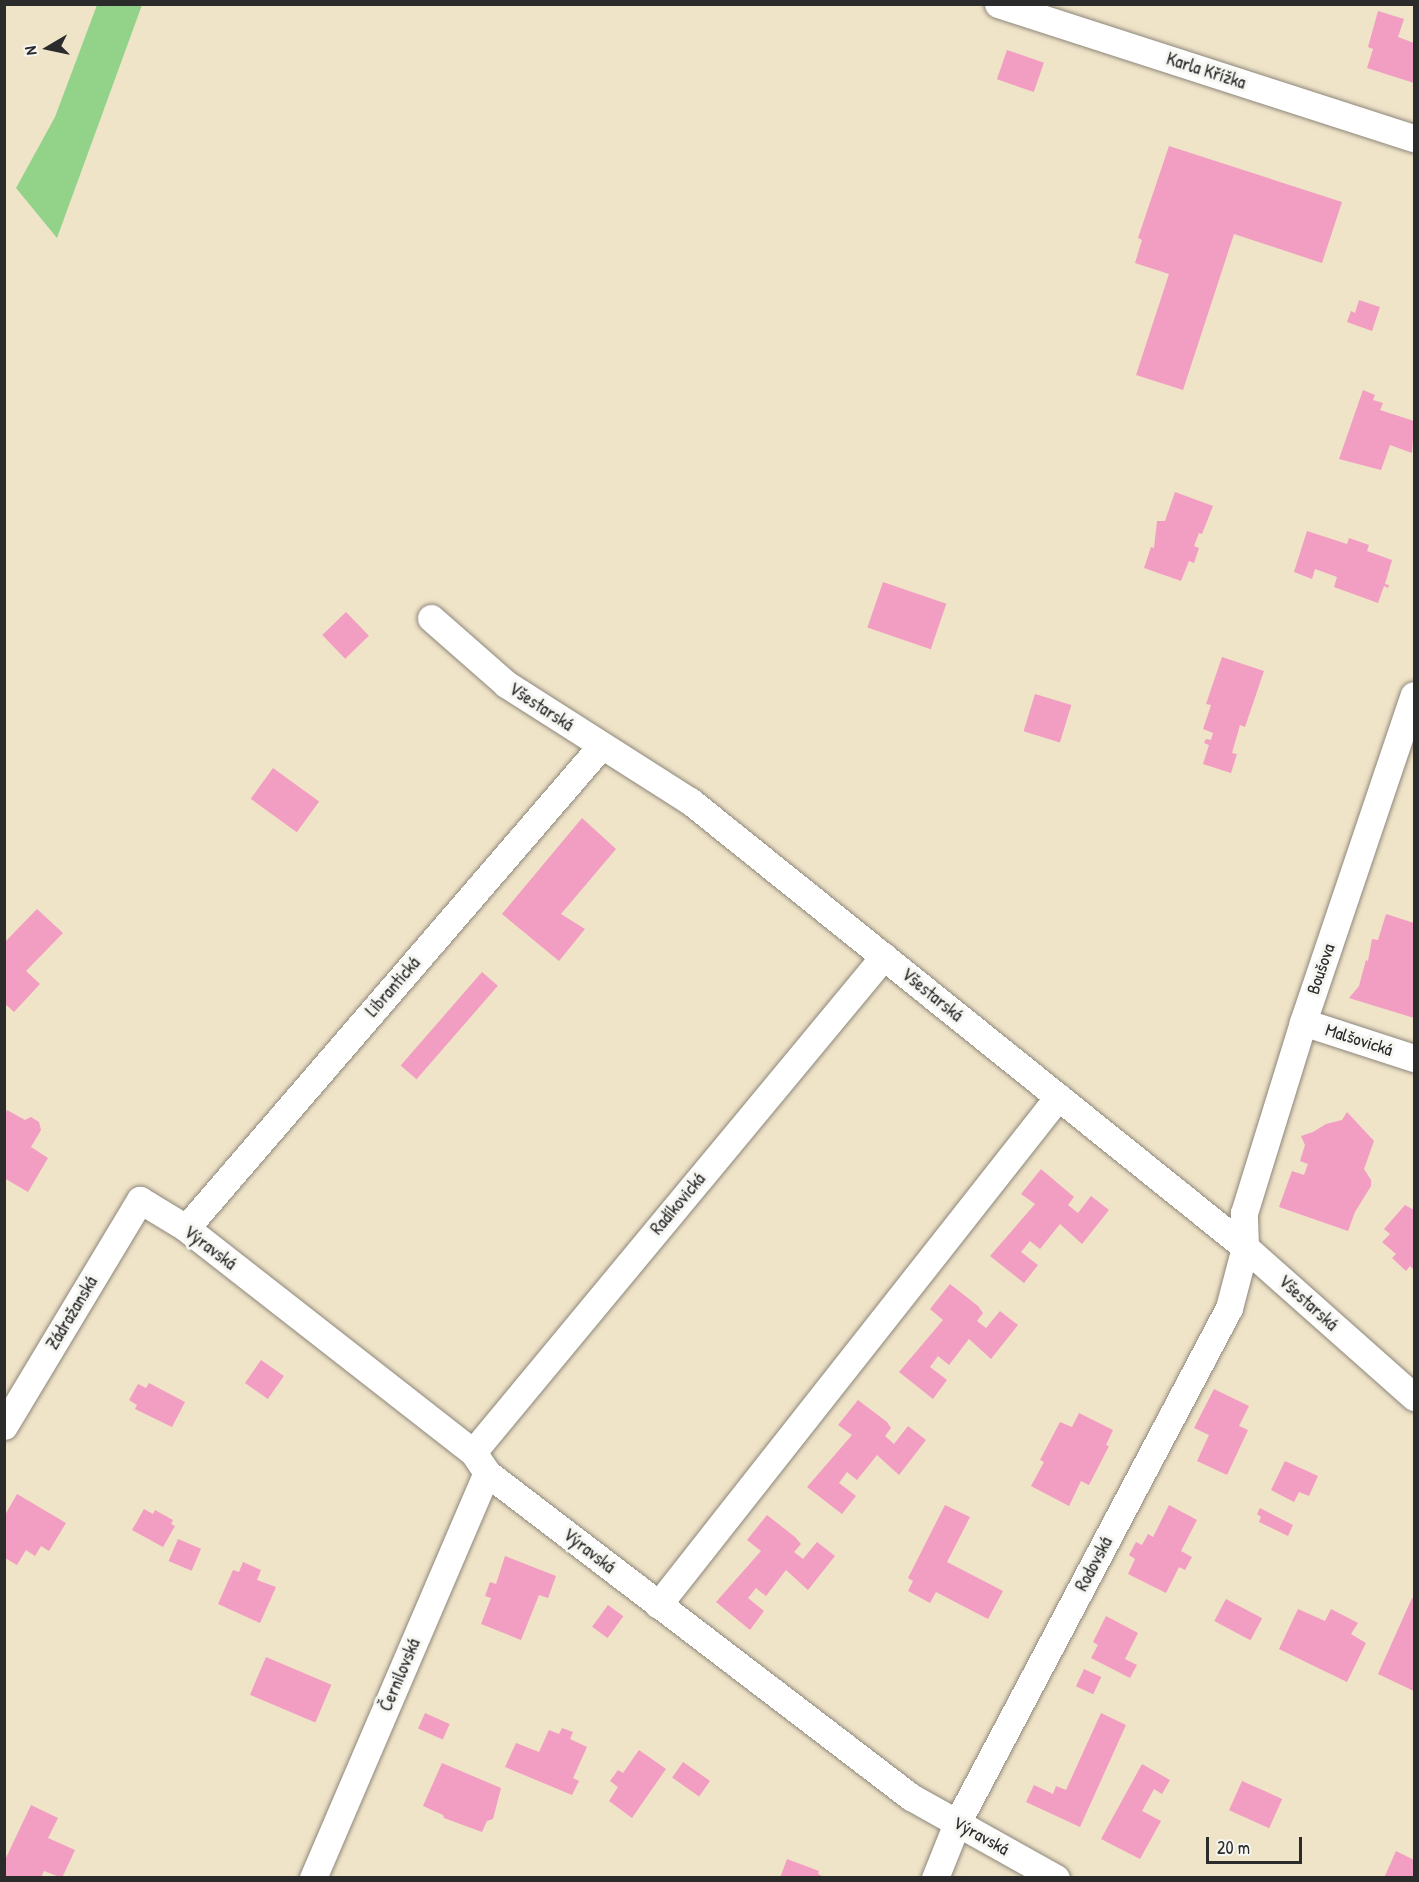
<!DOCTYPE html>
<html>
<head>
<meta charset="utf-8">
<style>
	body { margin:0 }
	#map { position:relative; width:1419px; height:1882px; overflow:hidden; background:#efe3c8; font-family:"Patrick Hand",sans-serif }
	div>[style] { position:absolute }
	.green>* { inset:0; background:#93d389 }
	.building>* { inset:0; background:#f29ec2; transform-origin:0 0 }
	.roads { filter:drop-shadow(0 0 2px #8d877a) drop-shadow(0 0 2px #8d877a) }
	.minor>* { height:27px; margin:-13.5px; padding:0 13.5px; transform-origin:13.5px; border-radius:13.5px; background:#fff }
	span { translate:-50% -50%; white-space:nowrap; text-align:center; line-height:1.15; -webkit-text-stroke:6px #f6f6f2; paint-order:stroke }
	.street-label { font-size:18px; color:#2b2b2b }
	.frame { position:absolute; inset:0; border:6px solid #2b2b2b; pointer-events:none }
	.north { position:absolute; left:18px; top:18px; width:60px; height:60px; -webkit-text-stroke:4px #f6f6f2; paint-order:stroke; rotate:261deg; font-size:16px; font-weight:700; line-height:24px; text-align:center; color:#2b2b2b }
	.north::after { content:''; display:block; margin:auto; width:21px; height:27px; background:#2b2b2b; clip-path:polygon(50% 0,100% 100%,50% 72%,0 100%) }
	.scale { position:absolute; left:1206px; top:1837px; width:96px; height:27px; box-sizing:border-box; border:3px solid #2b2b2b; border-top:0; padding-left:8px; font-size:18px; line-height:21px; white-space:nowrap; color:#2b2b2b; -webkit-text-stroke:4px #f6f6f2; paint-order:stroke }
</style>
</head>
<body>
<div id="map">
	<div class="green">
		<i style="clip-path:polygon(97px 5px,142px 5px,57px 238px,16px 188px,55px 117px)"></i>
	</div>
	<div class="building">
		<i style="clip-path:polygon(1378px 11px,1404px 19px,1398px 37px,1414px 43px,1414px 83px,1367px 68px,1373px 49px,1368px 47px)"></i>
		<i style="left:1007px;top:50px;width:39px;height:31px;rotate:19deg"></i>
		<i style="clip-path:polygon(1169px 146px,1342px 202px,1322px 263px,1234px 234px,1183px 390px,1136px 375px,1169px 274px,1135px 263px,1142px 240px,1138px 238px)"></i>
		<i style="clip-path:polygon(1359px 300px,1380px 307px,1372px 331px,1347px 322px,1351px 311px,1355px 313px)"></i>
		<i style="clip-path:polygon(1363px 390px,1375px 395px,1373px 400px,1383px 403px,1380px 410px,1414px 421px,1412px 453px,1390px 445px,1381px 470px,1339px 459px)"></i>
		<i style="clip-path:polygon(1175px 492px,1213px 506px,1202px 534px,1199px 533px,1194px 546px,1199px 548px,1194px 563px,1189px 561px,1181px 581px,1144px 568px,1151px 547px,1154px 548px,1157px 521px,1165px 521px)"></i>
		<i style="clip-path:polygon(1307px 531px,1347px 544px,1349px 538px,1369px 545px,1367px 551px,1392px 560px,1385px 584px,1389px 585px,1388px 588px,1384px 586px,1378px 603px,1334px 587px,1337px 577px,1315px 569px,1312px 579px,1294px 572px)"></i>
		<i style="left:883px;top:582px;width:67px;height:48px;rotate:19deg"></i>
		<i style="left:346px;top:612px;width:33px;height:33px;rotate:46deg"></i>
		<i style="clip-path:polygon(1222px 657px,1264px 671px,1245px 727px,1240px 725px,1232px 753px,1237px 754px,1231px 773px,1203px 764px,1209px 745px,1204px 743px,1206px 739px,1211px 740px,1213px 733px,1203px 729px,1211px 705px,1206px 704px)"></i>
		<i style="left:1035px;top:694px;width:38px;height:39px;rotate:17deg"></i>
		<i style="left:273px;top:768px;width:57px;height:38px;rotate:36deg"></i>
		<i style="clip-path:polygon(582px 818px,616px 849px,561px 914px,585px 929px,559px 961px,502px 914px)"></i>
		<i style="clip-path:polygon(37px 909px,63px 933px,26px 971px,40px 984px,14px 1012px,4px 1003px,4px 943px)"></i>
		<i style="clip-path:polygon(1386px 914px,1414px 923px,1414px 1018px,1349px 998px,1359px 986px,1366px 960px,1368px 961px,1372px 939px,1378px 940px)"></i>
		<i style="left:482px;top:972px;width:21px;height:124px;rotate:41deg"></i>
		<i style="clip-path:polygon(7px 1110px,25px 1120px,31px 1117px,39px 1122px,41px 1130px,31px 1147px,48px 1158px,28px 1192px,4px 1178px,4px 1115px)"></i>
		<i style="clip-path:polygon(1347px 1112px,1374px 1141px,1364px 1169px,1371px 1180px,1371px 1186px,1355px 1212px,1348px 1231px,1279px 1207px,1292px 1171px,1304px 1175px,1308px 1164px,1300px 1161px,1305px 1145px,1301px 1136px,1313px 1132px,1326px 1124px,1342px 1120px)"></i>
		<i style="clip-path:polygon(1041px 1169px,1074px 1197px,1068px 1205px,1078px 1213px,1091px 1196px,1109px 1210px,1082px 1244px,1060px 1224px,1040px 1249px,1030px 1241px,1021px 1252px,1038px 1265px,1024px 1283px,990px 1256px,1035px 1204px,1021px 1194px)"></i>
		<i style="clip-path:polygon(1405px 1205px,1414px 1210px,1414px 1270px,1410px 1266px,1406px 1271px,1392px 1258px,1396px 1254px,1382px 1242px,1390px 1234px,1384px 1229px)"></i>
		<i style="clip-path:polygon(950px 1284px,978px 1306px,983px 1313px,977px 1321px,986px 1328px,1000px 1311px,1018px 1325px,991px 1359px,969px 1339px,949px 1365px,938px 1356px,930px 1367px,947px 1380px,933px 1399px,899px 1372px,943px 1320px,930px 1309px)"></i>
		<i style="left:261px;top:1360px;width:28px;height:28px;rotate:35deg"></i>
		<i style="clip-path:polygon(149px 1383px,185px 1402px,172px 1427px,135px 1409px,137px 1405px,129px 1400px,138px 1384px,146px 1388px)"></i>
		<i style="clip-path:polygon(1214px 1389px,1249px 1406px,1239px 1426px,1248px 1430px,1227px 1475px,1197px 1461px,1209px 1435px,1194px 1428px)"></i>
		<i style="clip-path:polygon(858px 1400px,887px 1422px,891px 1428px,885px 1436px,894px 1444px,908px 1426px,926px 1440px,899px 1475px,877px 1455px,857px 1480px,847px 1472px,839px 1483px,856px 1496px,842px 1514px,807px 1487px,852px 1435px,838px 1425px)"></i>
		<i style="clip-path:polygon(1079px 1413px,1113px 1430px,1106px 1445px,1109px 1446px,1089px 1485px,1081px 1481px,1069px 1506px,1031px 1486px,1044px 1462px,1040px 1460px,1060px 1422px,1072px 1427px)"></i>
		<i style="clip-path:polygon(1285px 1461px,1318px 1476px,1309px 1496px,1299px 1492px,1294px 1502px,1271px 1490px)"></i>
		<i style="clip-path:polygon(17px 1494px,66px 1523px,49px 1551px,41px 1546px,35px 1556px,26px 1550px,17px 1565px,5px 1558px,5px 1515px)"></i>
		<i style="clip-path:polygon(945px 1505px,970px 1517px,947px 1562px,1003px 1591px,988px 1619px,936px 1592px,930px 1603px,908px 1591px,913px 1581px,908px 1578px)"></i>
		<i style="clip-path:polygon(1169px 1505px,1197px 1520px,1181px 1551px,1192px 1557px,1185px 1570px,1179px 1567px,1166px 1593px,1128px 1574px,1135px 1559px,1129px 1555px,1136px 1542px,1142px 1545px,1148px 1534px,1153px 1537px)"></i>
		<i style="clip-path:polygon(1260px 1508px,1293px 1525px,1288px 1536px,1259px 1522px,1261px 1517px,1257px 1514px)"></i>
		<i style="clip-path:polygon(144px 1509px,153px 1514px,155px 1510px,173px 1520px,171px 1524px,175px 1526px,163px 1547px,132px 1530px)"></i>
		<i style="clip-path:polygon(767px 1515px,795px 1537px,801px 1544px,794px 1552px,803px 1559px,817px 1542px,835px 1556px,808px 1590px,786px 1570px,766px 1596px,756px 1588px,748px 1598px,764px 1611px,750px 1630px,716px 1602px,761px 1551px,747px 1540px)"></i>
		<i style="left:178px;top:1539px;width:25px;height:24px;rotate:23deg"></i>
		<i style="clip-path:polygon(505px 1556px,556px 1576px,548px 1598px,539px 1595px,521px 1640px,481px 1624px,491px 1598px,485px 1596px,490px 1582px,496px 1584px)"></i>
		<i style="clip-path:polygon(243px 1562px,261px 1570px,257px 1580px,276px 1587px,260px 1623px,218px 1604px,233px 1570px,239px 1572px)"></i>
		<i style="clip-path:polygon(1412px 1598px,1414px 1599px,1414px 1691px,1378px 1674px)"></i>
		<i style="left:1226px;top:1599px;width:41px;height:25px;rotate:28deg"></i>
		<i style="left:608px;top:1605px;width:19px;height:27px;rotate:36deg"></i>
		<i style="clip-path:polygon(1298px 1609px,1325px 1621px,1331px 1609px,1358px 1623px,1351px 1634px,1366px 1643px,1347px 1682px,1279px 1649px)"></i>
		<i style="clip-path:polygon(1106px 1616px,1138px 1633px,1125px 1659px,1137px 1665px,1130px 1678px,1091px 1658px,1098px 1645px,1093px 1642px)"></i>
		<i style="left:266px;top:1657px;width:71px;height:41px;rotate:23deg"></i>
		<i style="left:1084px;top:1669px;width:19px;height:19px;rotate:25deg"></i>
		<i style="left:425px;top:1713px;width:27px;height:17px;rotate:24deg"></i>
		<i style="clip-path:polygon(1101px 1713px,1126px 1725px,1080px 1827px,1026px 1802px,1034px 1785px,1053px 1794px,1056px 1786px,1066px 1790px)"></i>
		<i style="clip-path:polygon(562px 1728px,573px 1732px,570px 1739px,587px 1747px,573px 1778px,579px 1781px,572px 1795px,505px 1767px,516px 1743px,539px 1752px,549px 1730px,559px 1734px)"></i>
		<i style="clip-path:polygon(639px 1750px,666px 1769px,632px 1818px,609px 1801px,618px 1787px,610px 1781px,618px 1770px,623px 1773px)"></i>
		<i style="left:683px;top:1762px;width:33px;height:19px;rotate:35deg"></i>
		<i style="clip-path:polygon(442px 1763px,501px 1788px,493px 1819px,487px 1821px,482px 1832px,444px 1818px,443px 1815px,423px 1806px)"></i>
		<i style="clip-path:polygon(1142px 1764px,1170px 1780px,1162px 1794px,1154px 1789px,1142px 1811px,1161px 1821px,1140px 1859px,1101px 1839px)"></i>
		<i style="left:1242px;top:1781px;width:44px;height:32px;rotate:24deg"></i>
		<i style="clip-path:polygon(31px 1805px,58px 1818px,48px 1838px,75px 1850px,62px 1878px,44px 1871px,41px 1878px,4px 1878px,4px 1862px)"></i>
		<i style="clip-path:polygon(1396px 1851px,1414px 1860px,1414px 1878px,1384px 1878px)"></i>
		<i style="clip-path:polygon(787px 1859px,819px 1871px,818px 1874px,826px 1878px,780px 1878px)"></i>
	</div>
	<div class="roads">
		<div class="minor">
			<i style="left:998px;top:4px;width:437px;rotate:17.9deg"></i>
			<i style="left:431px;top:618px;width:100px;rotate:41.3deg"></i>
			<i style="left:506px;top:684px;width:218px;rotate:32.5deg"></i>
			<i style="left:690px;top:801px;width:712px;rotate:38.79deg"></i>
			<i style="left:1245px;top:1247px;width:226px;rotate:41.6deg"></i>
			<i style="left:1303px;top:1022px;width:117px;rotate:18deg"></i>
			<i style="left:186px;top:1228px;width:636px;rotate:-49.27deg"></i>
			<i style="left:4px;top:1426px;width:264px;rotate:-59deg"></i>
			<i style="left:140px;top:1200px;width:54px;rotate:31.3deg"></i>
			<i style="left:186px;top:1228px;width:364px;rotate:38deg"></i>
			<i style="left:473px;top:1452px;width:25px;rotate:56deg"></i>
			<i style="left:487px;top:1473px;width:534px;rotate:37.39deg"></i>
			<i style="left:911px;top:1797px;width:166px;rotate:29.2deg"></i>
			<i style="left:473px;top:1452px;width:644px;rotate:-50.35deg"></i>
			<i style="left:658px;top:1605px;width:647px;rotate:-51.78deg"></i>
			<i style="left:313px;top:1878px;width:441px;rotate:-66.8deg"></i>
			<i style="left:935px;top:1878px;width:59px;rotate:-68.2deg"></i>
			<i style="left:957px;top:1823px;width:582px;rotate:-62.16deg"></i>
			<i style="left:1229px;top:1308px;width:63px;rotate:-75.3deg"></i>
			<i style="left:1245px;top:1247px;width:34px;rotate:-92deg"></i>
			<i style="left:1244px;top:1213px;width:200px;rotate:-72.8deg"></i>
			<i style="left:1303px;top:1022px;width:345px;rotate:-71.3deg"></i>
		</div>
	</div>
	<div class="street-label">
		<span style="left:1206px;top:71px;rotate:18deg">Karla Křížka</span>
		<span style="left:541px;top:707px;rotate:33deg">Všestarská</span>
		<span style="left:1321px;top:969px;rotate:-71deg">Boušova</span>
		<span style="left:393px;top:987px;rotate:-49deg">Librantická</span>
		<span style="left:932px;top:995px;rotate:39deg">Všestarská</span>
		<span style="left:1359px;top:1040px;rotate:18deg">Malšovická</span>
		<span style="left:678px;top:1204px;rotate:-50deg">Radíkovická</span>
		<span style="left:210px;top:1248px;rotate:37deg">Výravská</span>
		<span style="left:1308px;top:1303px;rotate:42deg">Všestarská</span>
		<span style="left:72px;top:1313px;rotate:-59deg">Zádražanská</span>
		<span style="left:589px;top:1551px;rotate:38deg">Výravská</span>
		<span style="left:1094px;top:1564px;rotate:-62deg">Rodovská</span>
		<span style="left:400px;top:1675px;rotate:-67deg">Černilovská</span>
		<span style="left:981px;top:1836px;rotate:29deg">Výravská</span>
	</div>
	<div class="frame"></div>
	<div class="north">N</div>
	<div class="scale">20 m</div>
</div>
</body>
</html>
